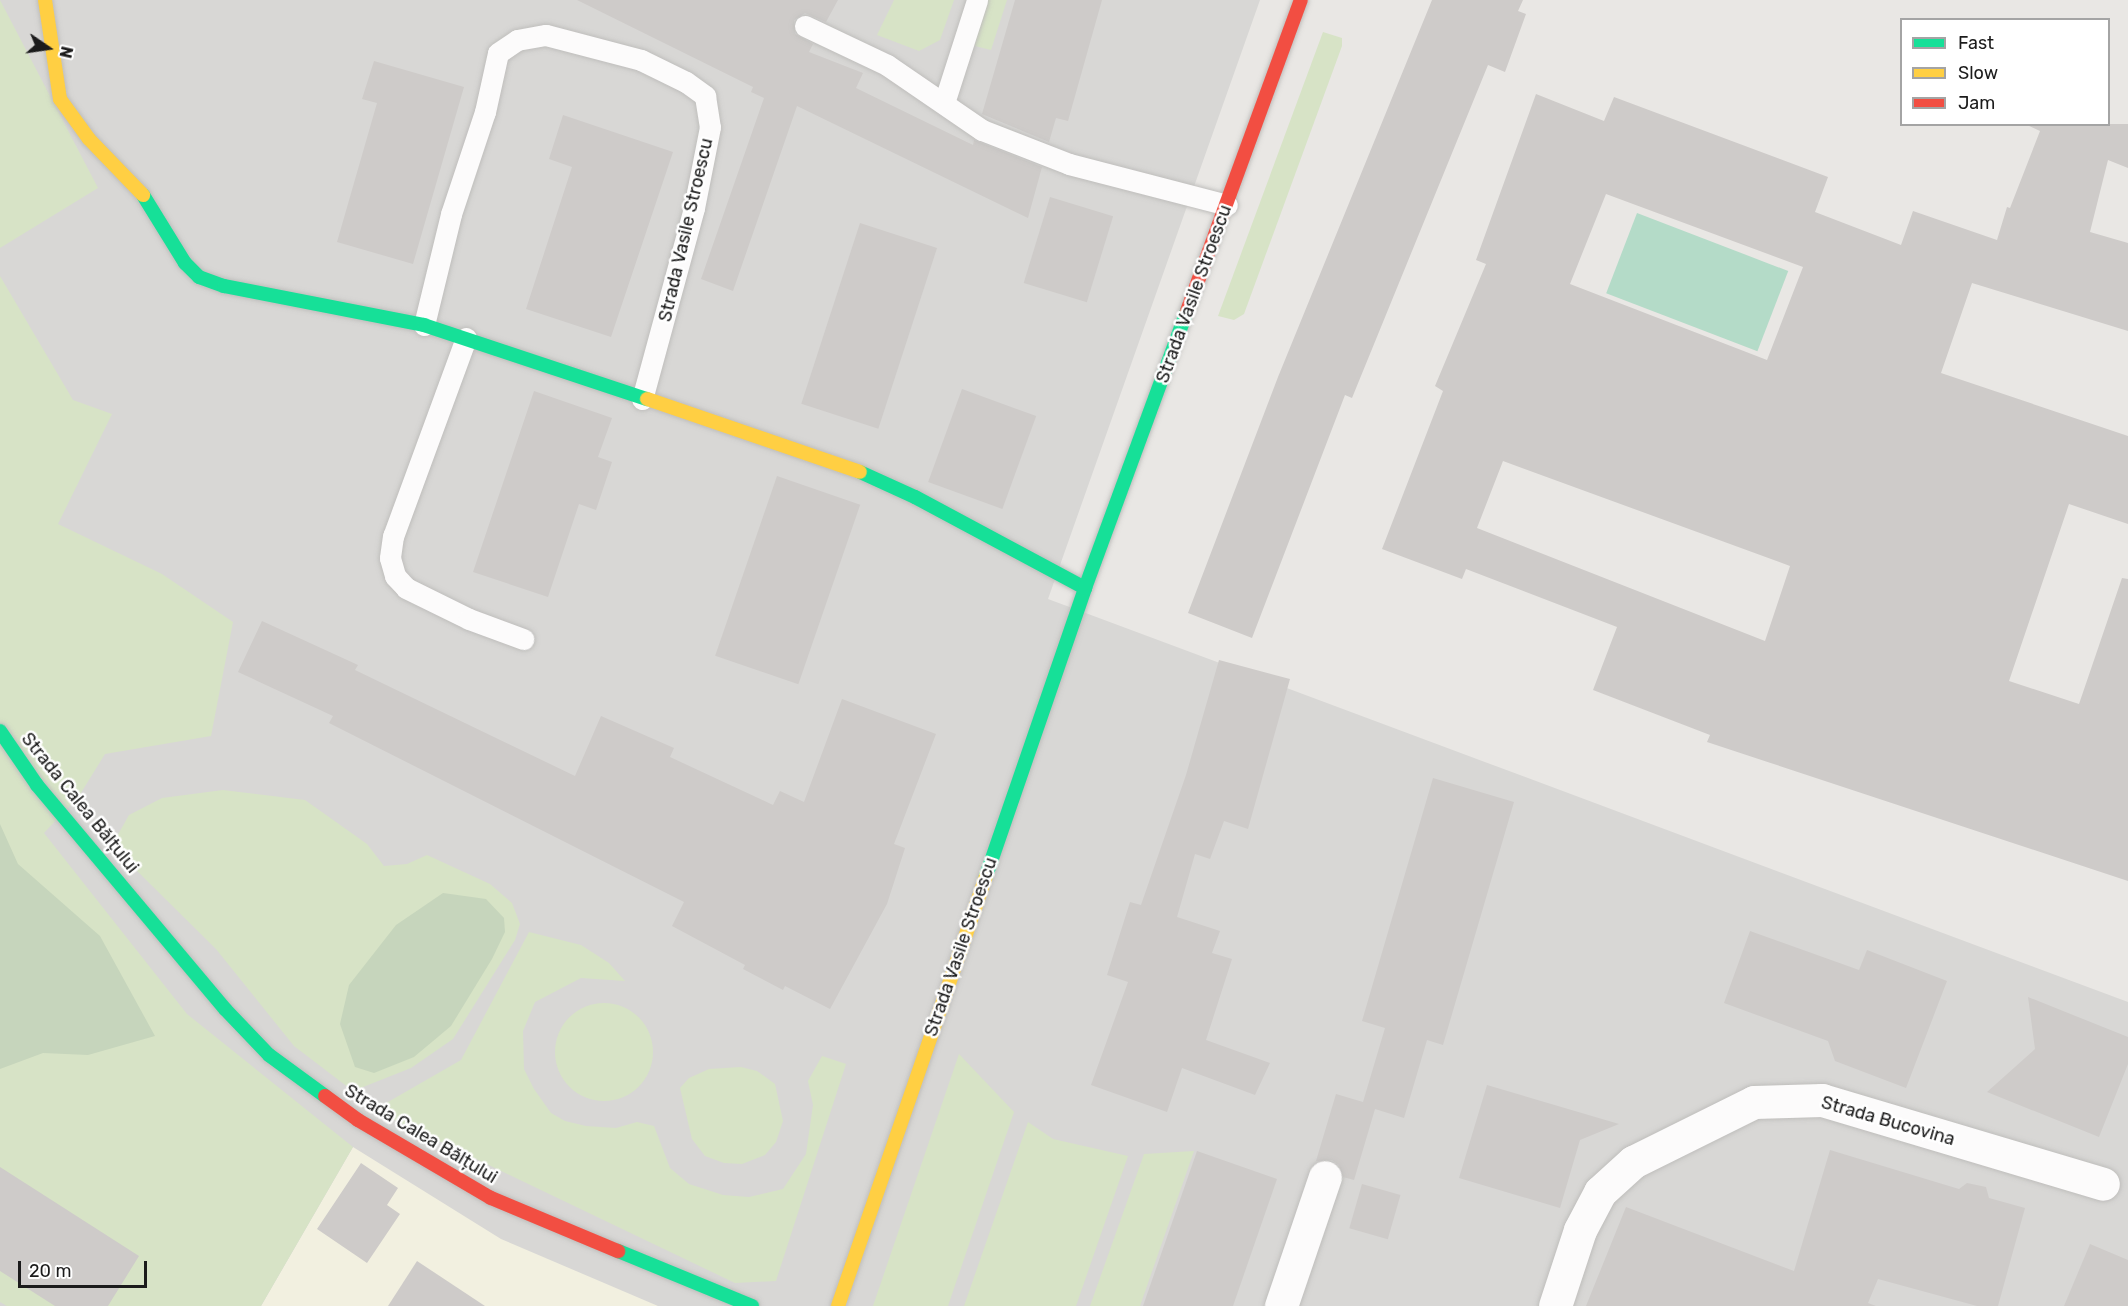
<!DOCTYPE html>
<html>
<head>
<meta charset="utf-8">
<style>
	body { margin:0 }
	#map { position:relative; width:2128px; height:1306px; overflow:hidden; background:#e9e7e4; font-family:Rubik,sans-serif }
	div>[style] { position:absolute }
	.residential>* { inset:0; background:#d8d7d5 }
	.education>* { inset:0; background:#f2f0e0 }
	.grass>* { inset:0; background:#d7e3c6 }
	.round { border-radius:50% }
	.forest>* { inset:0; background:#c6d5bc }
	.pitch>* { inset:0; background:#b4dbc8; transform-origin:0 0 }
	.building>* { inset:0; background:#cecbc9; transform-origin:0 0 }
	.roads { filter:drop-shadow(0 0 2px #bfbebc) drop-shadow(0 0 2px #bfbebc) }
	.lane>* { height:21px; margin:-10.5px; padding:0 10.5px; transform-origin:10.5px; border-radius:10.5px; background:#fcfbfb }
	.street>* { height:33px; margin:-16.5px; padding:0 16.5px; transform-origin:16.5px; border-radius:16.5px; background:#fcfbfb }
	.fast>* { height:14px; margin:-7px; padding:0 7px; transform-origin:7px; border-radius:7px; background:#16e098 }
	.slow>* { height:14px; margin:-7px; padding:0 7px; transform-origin:7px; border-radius:7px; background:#ffcf43 }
	.jam>* { height:14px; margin:-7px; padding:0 7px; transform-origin:7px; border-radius:7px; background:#f24e42 }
	span { translate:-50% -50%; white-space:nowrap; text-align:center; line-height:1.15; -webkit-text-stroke:5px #fff; paint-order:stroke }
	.street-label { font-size:18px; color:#1b1b1b }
	.legend { position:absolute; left:1900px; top:18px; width:210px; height:108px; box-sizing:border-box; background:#fff; border:2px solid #a4a4a4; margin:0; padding:8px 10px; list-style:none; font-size:18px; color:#1b1b1b }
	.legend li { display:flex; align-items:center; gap:12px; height:30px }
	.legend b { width:30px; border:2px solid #a4a4a4 }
	.north { position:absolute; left:18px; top:18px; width:60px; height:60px; -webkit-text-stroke:4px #fff; paint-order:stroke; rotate:103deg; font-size:16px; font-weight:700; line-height:24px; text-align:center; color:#1b1b1b }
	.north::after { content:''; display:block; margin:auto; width:21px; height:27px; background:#1b1b1b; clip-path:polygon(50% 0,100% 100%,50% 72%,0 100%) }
	.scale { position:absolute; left:18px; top:1261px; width:129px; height:27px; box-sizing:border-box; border:3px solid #1b1b1b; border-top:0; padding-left:8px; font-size:18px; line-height:21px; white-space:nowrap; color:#1b1b1b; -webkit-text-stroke:4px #fff; paint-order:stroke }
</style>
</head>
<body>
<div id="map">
	<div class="residential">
		<i style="clip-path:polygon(0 0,1260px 0,1048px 599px,2128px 1002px,2128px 1306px,0 1306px)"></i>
	</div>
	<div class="education">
		<i style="clip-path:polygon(353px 1147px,501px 1239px,658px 1306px,261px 1306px)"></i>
	</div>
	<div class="grass">
		<i style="clip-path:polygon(0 0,98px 188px,0 248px)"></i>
		<i style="clip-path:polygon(894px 0,954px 0,940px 40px,919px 51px,877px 35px)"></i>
		<i style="clip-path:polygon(983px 0,1007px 0,991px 50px,975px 46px,972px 35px)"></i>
		<i style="clip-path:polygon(1323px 32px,1342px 38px,1342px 46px,1244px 314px,1234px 320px,1218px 316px)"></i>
		<i style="clip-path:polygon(0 276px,73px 400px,112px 414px,58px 524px,162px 574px,233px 622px,211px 736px,105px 754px,79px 796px,44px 833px,187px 1014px,353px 1147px,261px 1306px,7px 1306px,0 1302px)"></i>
		<i style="clip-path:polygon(223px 790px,305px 800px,367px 844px,384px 866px,407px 864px,427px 855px,490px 884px,512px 903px,520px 924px,515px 940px,453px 1039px,411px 1068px,353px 1091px,294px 1046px,216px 949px,124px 858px,116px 838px,129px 815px,162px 798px)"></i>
		<i style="clip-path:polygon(529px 932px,581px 945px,609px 963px,625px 981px,581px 978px,535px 1002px,523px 1031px,524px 1069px,534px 1089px,551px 1113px,565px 1121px,586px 1126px,616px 1128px,637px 1122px,654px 1126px,670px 1168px,689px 1184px,723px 1195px,749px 1197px,783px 1189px,806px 1154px,813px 1105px,808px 1081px,822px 1056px,846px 1064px,776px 1281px,735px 1283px,374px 1110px,461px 1060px)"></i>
		<i class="round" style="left:555px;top:1003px;width:98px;height:98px"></i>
		<i style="clip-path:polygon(959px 1054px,1014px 1112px,948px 1306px,873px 1306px)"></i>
		<i style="clip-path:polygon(741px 1067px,757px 1071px,775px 1084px,783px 1121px,776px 1142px,765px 1155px,742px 1164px,724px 1163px,705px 1156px,692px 1139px,680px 1088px,689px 1078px,709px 1069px)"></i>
		<i style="clip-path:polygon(1028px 1122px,1053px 1139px,1128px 1156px,1076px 1306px,964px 1306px)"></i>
		<i style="clip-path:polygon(1194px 1151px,1140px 1306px,1090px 1306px,1144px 1154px)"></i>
	</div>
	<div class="forest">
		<i style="clip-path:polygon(0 824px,18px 864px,100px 936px,155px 1036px,88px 1055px,43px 1053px,0 1069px)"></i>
		<i style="clip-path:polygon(443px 893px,486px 899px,504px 918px,505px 932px,492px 959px,451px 1026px,414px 1057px,374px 1073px,355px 1067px,340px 1024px,349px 985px,396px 925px)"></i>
	</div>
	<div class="pitch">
		<i style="left:1637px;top:213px;width:162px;height:86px;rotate:21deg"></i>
	</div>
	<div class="building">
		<i style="clip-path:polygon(577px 0,838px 0,826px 22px,805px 13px,794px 20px,795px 34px,813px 44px,809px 52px,863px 73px,856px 88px,973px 145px,974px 140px,1042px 167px,1028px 218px,797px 106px,733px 291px,701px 279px,764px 98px,751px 92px,753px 87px)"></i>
		<i style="clip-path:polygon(1015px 0,1102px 0,1068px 121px,1056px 118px,1049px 142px,982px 114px)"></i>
		<i style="clip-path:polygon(1432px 0,1523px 0,1518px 11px,1526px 14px,1505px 72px,1488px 65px,1352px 398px,1345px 395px,1252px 638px,1188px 613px,1278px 377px)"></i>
		<i style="clip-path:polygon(374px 61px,464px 87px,413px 264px,337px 242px,377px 103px,362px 99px)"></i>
		<i style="clip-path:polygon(evenodd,1536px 94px,1604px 121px,1614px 97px,1828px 177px,1815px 212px,1901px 245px,1913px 211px,1997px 240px,2007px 207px,2010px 208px,2040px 131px,2025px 124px,2128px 124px,2128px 168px,2108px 160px,2090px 232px,2128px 243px,2128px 331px,1972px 283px,1941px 373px,2128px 436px,2128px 524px,2069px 504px,2009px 681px,2079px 704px,2122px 578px,2128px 579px,2128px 881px,1707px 742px,1710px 735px,1593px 690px,1617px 627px,1466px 569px,1462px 579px,1382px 549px,1443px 391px,1435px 386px,1486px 264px,1476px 260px,1536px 94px,1606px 194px,1803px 267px,1767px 360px,1570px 284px,1606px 194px,1536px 94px,1503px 461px,1790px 566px,1765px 641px,1477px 528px,1503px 461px)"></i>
		<i style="clip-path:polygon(563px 115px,673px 152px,611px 337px,526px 309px,572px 167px,549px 159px)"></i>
		<i style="left:1050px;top:197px;width:66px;height:90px;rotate:17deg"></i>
		<i style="left:860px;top:223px;width:81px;height:190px;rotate:18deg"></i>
		<i style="left:962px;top:389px;width:79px;height:99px;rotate:20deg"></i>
		<i style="clip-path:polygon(534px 391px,612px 418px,598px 457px,612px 462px,596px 510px,579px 504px,548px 597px,473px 572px)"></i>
		<i style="left:777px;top:476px;width:88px;height:190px;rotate:19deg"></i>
		<i style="clip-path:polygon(262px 621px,358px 665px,355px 670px,575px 776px,601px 716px,674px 748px,670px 757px,773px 805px,780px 791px,804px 802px,842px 699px,936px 734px,894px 844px,905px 848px,887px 904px,830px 1009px,785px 986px,783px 990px,743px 969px,745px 965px,672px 926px,684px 902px,329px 723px,333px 716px,238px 672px)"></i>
		<i style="clip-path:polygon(1219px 660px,1290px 679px,1248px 829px,1224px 821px,1210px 859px,1195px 854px,1177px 917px,1220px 931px,1212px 953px,1232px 959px,1206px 1040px,1270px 1063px,1255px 1095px,1182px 1068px,1167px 1112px,1091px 1085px,1128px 982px,1107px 975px,1130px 902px,1141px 905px,1186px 775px)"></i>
		<i style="clip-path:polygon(1433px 778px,1514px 802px,1443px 1045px,1427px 1040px,1404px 1118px,1375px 1109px,1354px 1180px,1343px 1177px,1339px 1165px,1332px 1160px,1316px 1161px,1336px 1094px,1363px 1102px,1385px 1028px,1362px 1021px)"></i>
		<i style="clip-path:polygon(1750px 931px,1859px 970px,1867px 950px,1947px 981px,1906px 1088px,1835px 1061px,1828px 1041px,1724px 1003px)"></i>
		<i style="clip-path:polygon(2028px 997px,2128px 1037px,2128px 1064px,2099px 1137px,1987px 1092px,2035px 1049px)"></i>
		<i style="clip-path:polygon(1487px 1085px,1619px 1124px,1580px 1140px,1560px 1208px,1459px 1178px)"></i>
		<i style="clip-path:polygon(1830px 1150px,1959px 1189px,1967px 1183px,1986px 1187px,1989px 1198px,2025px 1208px,1998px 1306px,1977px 1306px,1878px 1279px,1868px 1303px,1876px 1306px,1586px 1306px,1626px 1207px,1794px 1271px)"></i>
		<i style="clip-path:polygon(1197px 1151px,1277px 1179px,1233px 1306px,1143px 1306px)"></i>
		<i style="clip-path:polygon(361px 1163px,398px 1188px,387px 1205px,400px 1214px,367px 1263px,317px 1229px)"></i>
		<i style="clip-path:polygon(0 1167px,139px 1256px,108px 1306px,55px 1306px,0 1271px)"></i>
		<i style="left:1362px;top:1184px;width:40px;height:46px;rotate:16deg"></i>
		<i style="clip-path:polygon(2090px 1244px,2128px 1260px,2128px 1306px,2064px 1306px)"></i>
		<i style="clip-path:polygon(417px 1261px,485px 1306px,388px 1306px)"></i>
	</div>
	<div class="roads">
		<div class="lane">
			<i style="left:805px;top:26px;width:91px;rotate:25.4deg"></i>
			<i style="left:887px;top:65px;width:115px;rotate:34.4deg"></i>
			<i style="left:982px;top:130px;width:93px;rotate:21.3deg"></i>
			<i style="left:1069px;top:164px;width:163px;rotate:14.5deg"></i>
			<i style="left:944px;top:103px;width:108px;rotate:-72.2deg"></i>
			<i style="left:424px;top:325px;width:114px;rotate:-76.3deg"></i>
			<i style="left:451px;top:214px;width:108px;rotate:-71.6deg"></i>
			<i style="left:485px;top:112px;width:60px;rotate:-77.6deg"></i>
			<i style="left:498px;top:53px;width:23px;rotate:-34deg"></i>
			<i style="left:517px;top:40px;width:29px;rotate:-10deg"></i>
			<i style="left:546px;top:35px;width:98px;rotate:14.7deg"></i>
			<i style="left:641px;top:60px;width:50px;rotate:26.1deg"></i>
			<i style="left:686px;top:82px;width:24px;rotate:36deg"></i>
			<i style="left:705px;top:96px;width:31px;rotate:81deg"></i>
			<i style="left:710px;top:127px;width:83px;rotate:101.2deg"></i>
			<i style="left:694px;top:208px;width:198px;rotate:105.2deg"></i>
			<i style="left:466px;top:338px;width:211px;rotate:110.2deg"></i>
			<i style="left:393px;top:536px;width:22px;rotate:98deg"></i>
			<i style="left:390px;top:558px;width:19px;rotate:74deg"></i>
			<i style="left:395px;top:576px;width:16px;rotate:47deg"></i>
			<i style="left:406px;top:588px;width:70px;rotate:26.2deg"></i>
			<i style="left:469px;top:619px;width:58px;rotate:20.3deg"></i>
		</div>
		<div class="street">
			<i style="left:1281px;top:1306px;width:136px;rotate:-71.2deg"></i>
			<i style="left:1555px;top:1306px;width:80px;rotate:-71.8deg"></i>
			<i style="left:1580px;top:1230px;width:43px;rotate:-62.2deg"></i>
			<i style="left:1600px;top:1192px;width:45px;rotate:-42.3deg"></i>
			<i style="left:1633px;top:1162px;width:135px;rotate:-26.4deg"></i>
			<i style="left:1754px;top:1102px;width:68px;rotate:-1.7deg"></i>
			<i style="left:1822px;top:1100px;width:293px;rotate:16.6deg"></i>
		</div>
		<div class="fast">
			<i style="left:143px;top:195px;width:80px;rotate:58.3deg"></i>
			<i style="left:185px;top:263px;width:20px;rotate:45deg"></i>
			<i style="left:199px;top:277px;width:27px;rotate:20deg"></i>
			<i style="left:224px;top:286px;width:204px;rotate:11deg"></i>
			<i style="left:424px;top:325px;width:235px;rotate:18.4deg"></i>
			<i style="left:860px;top:472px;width:60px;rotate:24.4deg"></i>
			<i style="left:915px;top:497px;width:193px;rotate:28.2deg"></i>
			<i style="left:0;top:731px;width:65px;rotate:55.6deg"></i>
			<i style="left:37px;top:785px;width:292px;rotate:50deg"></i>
			<i style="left:225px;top:1009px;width:64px;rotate:46.3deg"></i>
			<i style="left:269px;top:1055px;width:69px;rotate:36.2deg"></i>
			<i style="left:986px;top:876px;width:305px;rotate:-71deg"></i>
			<i style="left:1085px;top:588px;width:295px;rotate:-69.8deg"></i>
			<i style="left:618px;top:1251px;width:145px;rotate:22.3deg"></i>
		</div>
		<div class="slow">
			<i style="left:45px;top:0;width:100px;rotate:81.4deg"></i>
			<i style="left:60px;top:99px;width:49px;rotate:54.1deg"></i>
			<i style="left:89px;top:139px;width:78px;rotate:46deg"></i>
			<i style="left:647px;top:399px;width:225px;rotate:18.9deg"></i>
			<i style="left:838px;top:1306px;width:455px;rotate:-71deg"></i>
		</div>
		<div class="jam">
			<i style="left:1187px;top:311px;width:331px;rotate:-69.9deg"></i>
			<i style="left:325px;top:1096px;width:41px;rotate:36deg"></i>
			<i style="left:358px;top:1120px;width:154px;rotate:30.4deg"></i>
			<i style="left:491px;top:1198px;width:138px;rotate:22.7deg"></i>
		</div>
	</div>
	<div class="street-label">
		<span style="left:686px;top:230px;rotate:-77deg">Strada Vasile Stroescu</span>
		<span style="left:1194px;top:294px;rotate:-70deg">Strada Vasile Stroescu</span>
		<span style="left:80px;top:803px;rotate:51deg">Strada Calea Bălțului</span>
		<span style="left:961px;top:947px;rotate:-71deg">Strada Vasile Stroescu</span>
		<span style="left:1888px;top:1121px;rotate:16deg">Strada Bucovina</span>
		<span style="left:421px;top:1134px;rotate:31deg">Strada Calea Bălțului</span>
	</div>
	<ul class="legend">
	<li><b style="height:8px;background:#16e098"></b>Fast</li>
	<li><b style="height:8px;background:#ffcf43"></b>Slow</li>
	<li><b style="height:8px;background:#f24e42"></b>Jam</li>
	</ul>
	<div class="north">N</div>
	<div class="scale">20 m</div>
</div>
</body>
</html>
